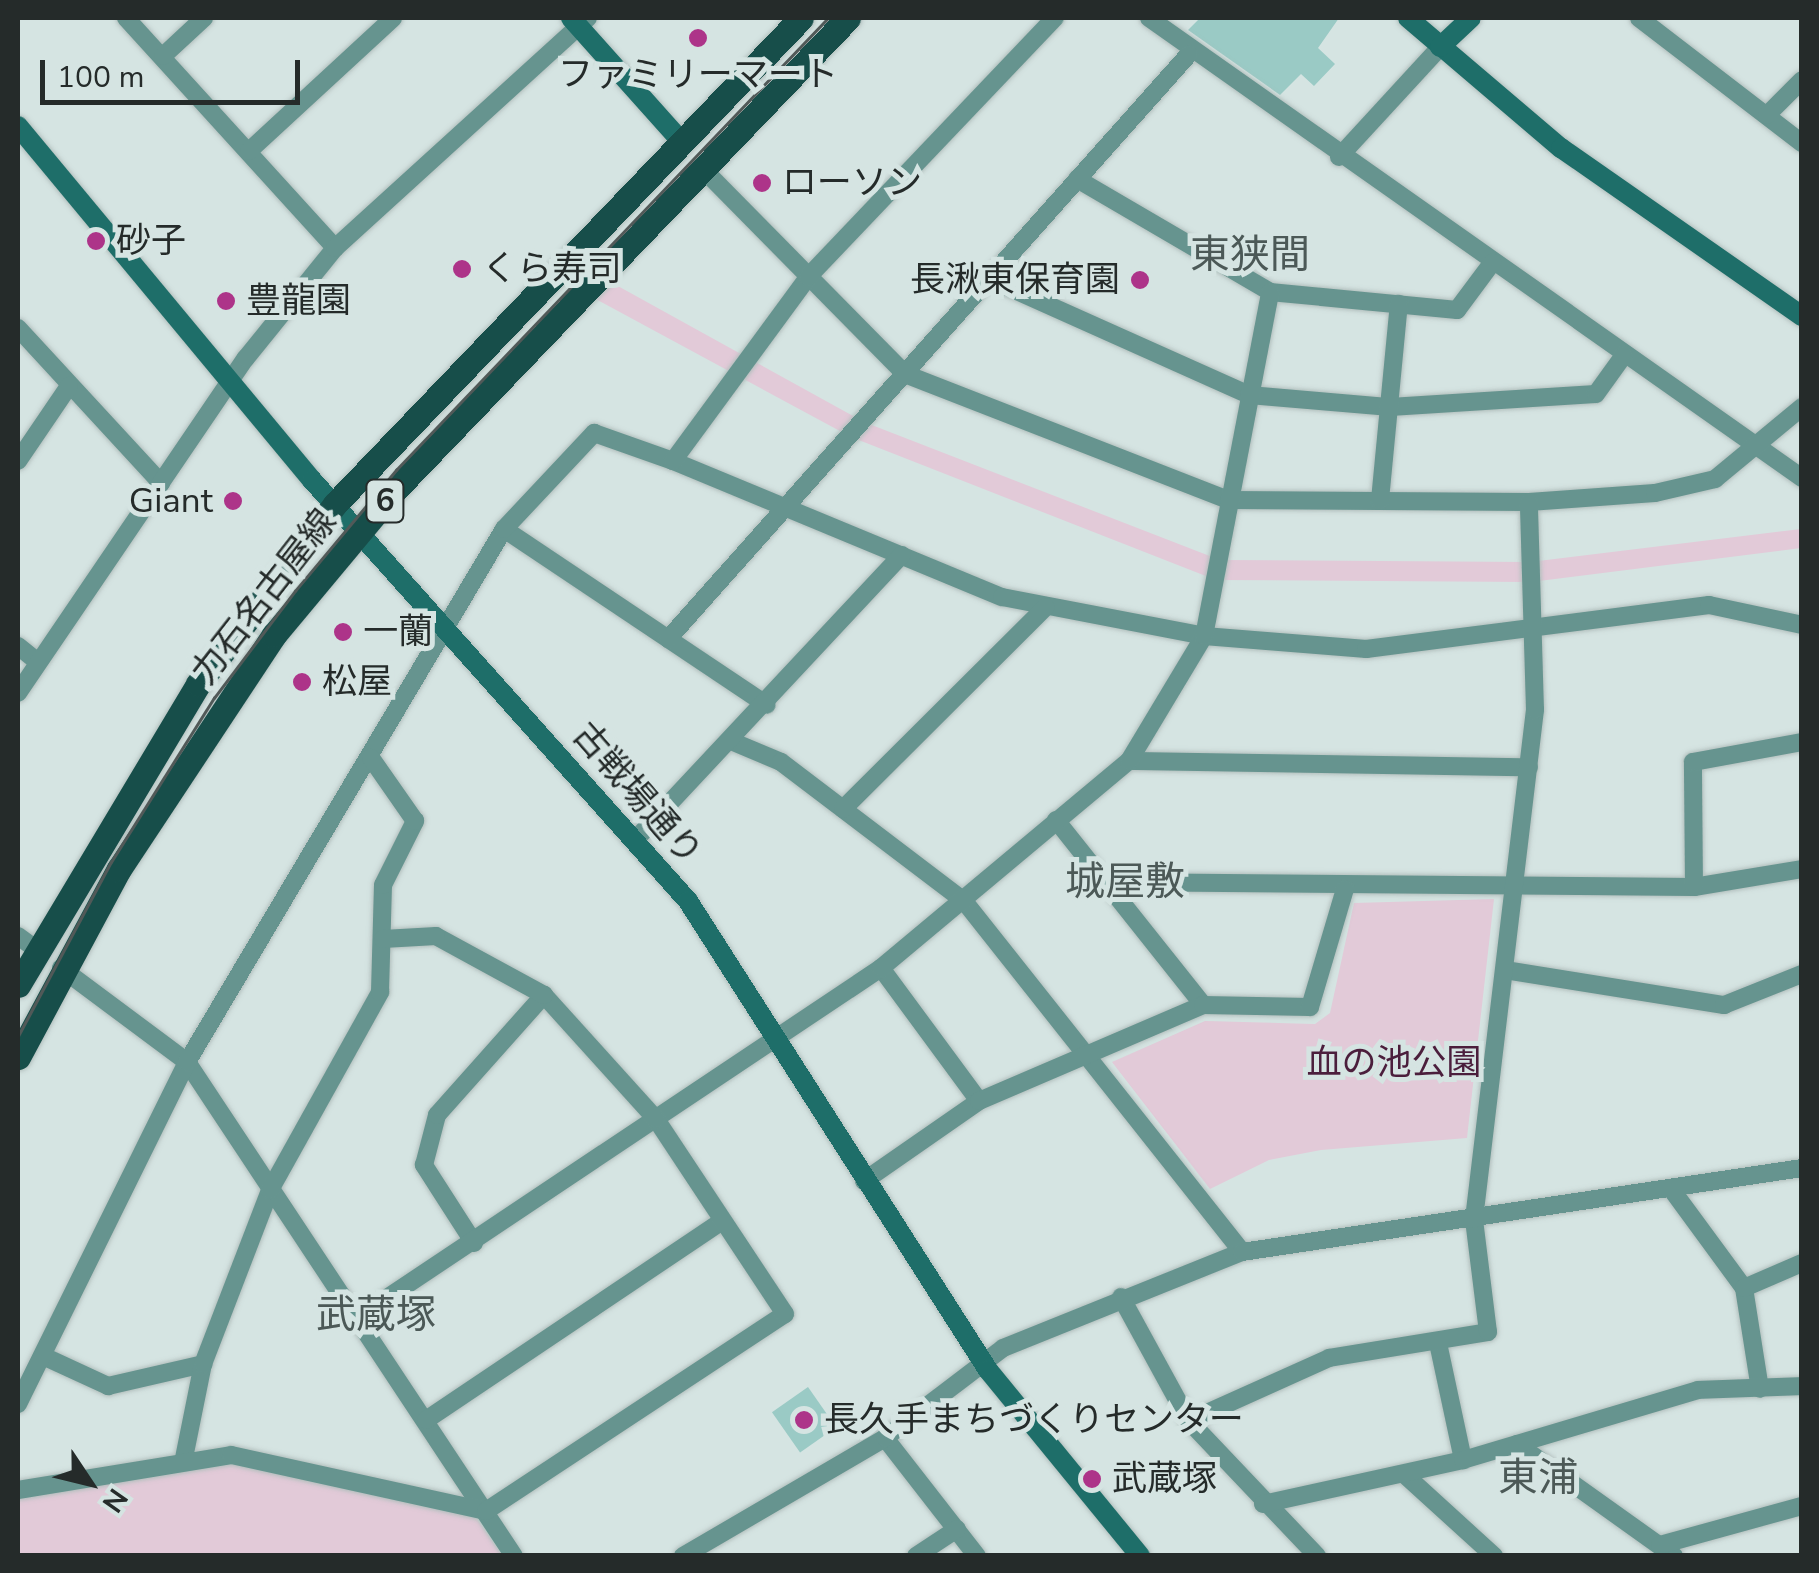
<!DOCTYPE html>
<html>
<head>
<meta charset="utf-8">
<style>
	body { margin:0 }
	#map { position:relative; width:1819px; height:1573px; overflow:hidden; background:#d5e4e2; font-family:"Nunito Sans","Noto Sans JP",sans-serif }
	div>[style] { position:absolute }
	.green>* { inset:0; background:#e2cad8 }
	.building>* { inset:0; background:#9acac5; transform-origin:0 0 }
	.roads { filter:drop-shadow(0 0 2px #b2bfbd) drop-shadow(0 0 2px #b2bfbd) }
	.street>* { height:18px; margin:-9px; padding:0 9px; transform-origin:9px; border-radius:9px; background:#66948f }
	.secondary>* { height:20px; margin:-10px; padding:0 10px; transform-origin:10px; border-radius:10px; background:#1e6e69 }
	.primary>* { height:25px; margin:-12.5px; padding:0 12.5px; transform-origin:12.5px; border-radius:12.5px; background:#174e4a }
	.tram>* { height:2.5px; margin:-1.25px; padding:0 1.25px; transform-origin:1.25px; border-radius:1.25px; background:#515958 }
	.dots>* { width:28px; height:28px; translate:-50% -50%; box-sizing:border-box; border:5px solid #d5e4e2; border-radius:50% }
	span { translate:-50% -50%; white-space:nowrap; text-align:center; line-height:1.15; -webkit-text-stroke:10px #d5e4e2; paint-order:stroke }
	.shield-label span { padding:2px 8px; background:#d5e4e2; border:2px solid; border-radius:8px; -webkit-text-stroke-width:0 }
	.shield-label { font-size:32px; color:#252b2a; font-weight:700 }
	.poi-label { font-size:35px; color:#252b2a }
	.left { translate:0 -50%; text-align:left }
	.right { translate:-100% -50%; text-align:right }
	.street-label { font-size:35px; color:#252b2a }
	.park-label { font-size:35px; color:#4b1e3c }
	.quarter-label { font-size:40px; color:#4c5957 }
	.frame { position:absolute; inset:0; border:20px solid #252b2a; pointer-events:none }
	.north { position:absolute; left:40px; top:1433px; width:100px; height:100px; -webkit-text-stroke:8px #d5e4e2; paint-order:stroke; rotate:125deg; font-size:28px; font-weight:700; line-height:40px; text-align:center; color:#252b2a }
	.north::after { content:''; display:block; margin:auto; width:35px; height:45px; background:#252b2a; clip-path:polygon(50% 0,100% 100%,50% 72%,0 100%) }
	.scale { position:absolute; left:40px; top:60px; width:260px; height:45px; box-sizing:border-box; border:5px solid #252b2a; border-top:0; padding-left:12px; font-size:30px; line-height:35px; white-space:nowrap; color:#252b2a; -webkit-text-stroke:8px #d5e4e2; paint-order:stroke }
</style>
</head>
<body>
<div id="map">
	<div class="green">
		<i style="clip-path:polygon(607px 280px,864px 422px,1220px 560px,1530px 562px,1801px 529px,1801px 548px,1531px 582px,1216px 580px,851px 437px,592px 297px)"></i>
		<i style="clip-path:polygon(1494px 899px,1467px 1138px,1321px 1150px,1269px 1160px,1210px 1189px,1112px 1062px,1205px 1021px,1315px 1024px,1330px 1013px,1354px 903px)"></i>
		<i style="clip-path:polygon(232px 1464px,476px 1518px,502px 1555px,18px 1556px,18px 1495px)"></i>
	</div>
	<div class="building">
		<i style="clip-path:polygon(1200px 18px,1339px 18px,1318px 48px,1335px 64px,1314px 86px,1301px 74px,1280px 95px,1188px 30px)"></i>
		<i style="left:808px;top:1387px;width:49px;height:44px;rotate:55deg"></i>
	</div>
	<div class="roads">
		<div class="street">
			<i style="left:126px;top:18px;width:311px;rotate:47.7deg"></i>
			<i style="left:1149px;top:18px;width:799px;rotate:35.16deg"></i>
			<i style="left:1639px;top:18px;width:205px;rotate:37.5deg"></i>
			<i style="left:163px;top:56px;width:56px;rotate:-42.8deg"></i>
			<i style="left:1767px;top:115px;width:49px;rotate:-45deg"></i>
			<i style="left:249px;top:151px;width:196px;rotate:-42.7deg"></i>
			<i style="left:1339px;top:157px;width:149px;rotate:-47.4deg"></i>
			<i style="left:701px;top:167px;width:291px;rotate:45.4deg"></i>
			<i style="left:905px;top:374px;width:348px;rotate:21.3deg"></i>
			<i style="left:1229px;top:500px;width:300px;rotate:0.4deg"></i>
			<i style="left:1529px;top:502px;width:126px;rotate:-4.1deg"></i>
			<i style="left:1655px;top:493px;width:62px;rotate:-13.1deg"></i>
			<i style="left:1715px;top:479px;width:113px;rotate:-39.6deg"></i>
			<i style="left:1077px;top:179px;width:224px;rotate:30.3deg"></i>
			<i style="left:1270px;top:292px;width:188px;rotate:5.5deg"></i>
			<i style="left:1457px;top:310px;width:59px;rotate:-53.3deg"></i>
			<i style="left:990px;top:279px;width:284px;rotate:24.1deg"></i>
			<i style="left:1249px;top:395px;width:142px;rotate:4.9deg"></i>
			<i style="left:1390px;top:407px;width:206px;rotate:-3.6deg"></i>
			<i style="left:1596px;top:394px;width:48px;rotate:-54.3deg"></i>
			<i style="left:18px;top:328px;width:211px;rotate:47.3deg"></i>
			<i style="left:18px;top:461px;width:91px;rotate:-55.8deg"></i>
			<i style="left:673px;top:461px;width:356px;rotate:22.5deg"></i>
			<i style="left:1002px;top:597px;width:206px;rotate:10.9deg"></i>
			<i style="left:1204px;top:636px;width:163px;rotate:4.6deg"></i>
			<i style="left:1366px;top:649px;width:346px;rotate:-7.3deg"></i>
			<i style="left:1709px;top:605px;width:95px;rotate:12.1deg"></i>
			<i style="left:1380px;top:500px;width:197px;rotate:-84.5deg"></i>
			<i style="left:504px;top:529px;width:316px;rotate:33.8deg"></i>
			<i style="left:668px;top:639px;width:783px;rotate:-48.31deg"></i>
			<i style="left:18px;top:646px;width:22px;rotate:39deg"></i>
			<i style="left:18px;top:693px;width:405px;rotate:-55.8deg"></i>
			<i style="left:246px;top:358px;width:141px;rotate:-51deg"></i>
			<i style="left:335px;top:248px;width:342px;rotate:-42.3deg"></i>
			<i style="left:731px;top:741px;width:54px;rotate:22.8deg"></i>
			<i style="left:781px;top:762px;width:230px;rotate:37.2deg"></i>
			<i style="left:964px;top:901px;width:448px;rotate:51.6deg"></i>
			<i style="left:1129px;top:761px;width:400px;rotate:0.9deg"></i>
			<i style="left:843px;top:809px;width:286px;rotate:-44.9deg"></i>
			<i style="left:1056px;top:820px;width:236px;rotate:51.5deg"></i>
			<i style="left:636px;top:839px;width:389px;rotate:-46.9deg"></i>
			<i style="left:1106px;top:882px;width:588px;rotate:0.49deg"></i>
			<i style="left:1694px;top:887px;width:109px;rotate:-9.5deg"></i>
			<i style="left:1694px;top:887px;width:125px;rotate:-90.5deg"></i>
			<i style="left:1693px;top:762px;width:111px;rotate:-10.4deg"></i>
			<i style="left:18px;top:936px;width:22px;rotate:36deg"></i>
			<i style="left:61px;top:968px;width:157px;rotate:36.7deg"></i>
			<i style="left:187px;top:1062px;width:592px;rotate:56.5deg"></i>
			<i style="left:881px;top:968px;width:165px;rotate:53.6deg"></i>
			<i style="left:1505px;top:970px;width:222px;rotate:9.1deg"></i>
			<i style="left:1724px;top:1005px;width:84px;rotate:-21.7deg"></i>
			<i style="left:864px;top:1181px;width:140px;rotate:-34.8deg"></i>
			<i style="left:979px;top:1101px;width:244px;rotate:-23.2deg"></i>
			<i style="left:1203px;top:1005px;width:107px;rotate:1.1deg"></i>
			<i style="left:1310px;top:1007px;width:123px;rotate:-73.5deg"></i>
			<i style="left:1672px;top:1190px;width:122px;rotate:53.7deg"></i>
			<i style="left:1744px;top:1288px;width:102px;rotate:81deg"></i>
			<i style="left:474px;top:1243px;width:93px;rotate:-122.7deg"></i>
			<i style="left:424px;top:1165px;width:52px;rotate:-75.4deg"></i>
			<i style="left:437px;top:1115px;width:161px;rotate:-48.3deg"></i>
			<i style="left:1744px;top:1288px;width:63px;rotate:-23.3deg"></i>
			<i style="left:1121px;top:1297px;width:141px;rotate:61.3deg"></i>
			<i style="left:1189px;top:1421px;width:186px;rotate:46.5deg"></i>
			<i style="left:357px;top:1318px;width:630px;rotate:-33.74deg"></i>
			<i style="left:881px;top:968px;width:323px;rotate:-39.9deg"></i>
			<i style="left:1129px;top:761px;width:146px;rotate:-59deg"></i>
			<i style="left:1204px;top:636px;width:350px;rotate:-79.1deg"></i>
			<i style="left:1438px;top:1343px;width:120px;rotate:77.9deg"></i>
			<i style="left:43px;top:1356px;width:72px;rotate:24.8deg"></i>
			<i style="left:108px;top:1386px;width:98px;rotate:-13deg"></i>
			<i style="left:18px;top:1404px;width:381px;rotate:-63.7deg"></i>
			<i style="left:187px;top:1062px;width:620px;rotate:-59.26deg"></i>
			<i style="left:504px;top:529px;width:132px;rotate:-46.8deg"></i>
			<i style="left:594px;top:433px;width:84px;rotate:19.5deg"></i>
			<i style="left:673px;top:461px;width:228px;rotate:-53.7deg"></i>
			<i style="left:808px;top:277px;width:358px;rotate:-46.4deg"></i>
			<i style="left:426px;top:1420px;width:355px;rotate:-33.9deg"></i>
			<i style="left:1189px;top:1421px;width:154px;rotate:-24.2deg"></i>
			<i style="left:1329px;top:1358px;width:161px;rotate:-9.3deg"></i>
			<i style="left:1488px;top:1332px;width:114px;rotate:-97.1deg"></i>
			<i style="left:1474px;top:1219px;width:513px;rotate:-83.17deg"></i>
			<i style="left:1535px;top:710px;width:208px;rotate:-91.7deg"></i>
			<i style="left:885px;top:1438px;width:150px;rotate:52.1deg"></i>
			<i style="left:1517px;top:1444px;width:193px;rotate:35.5deg"></i>
			<i style="left:184px;top:1458px;width:96px;rotate:-78.6deg"></i>
			<i style="left:203px;top:1364px;width:186px;rotate:-68.9deg"></i>
			<i style="left:270px;top:1190px;width:227px;rotate:-60.9deg"></i>
			<i style="left:380px;top:992px;width:107px;rotate:-88.4deg"></i>
			<i style="left:383px;top:885px;width:72px;rotate:-63.4deg"></i>
			<i style="left:415px;top:821px;width:77px;rotate:-124.9deg"></i>
			<i style="left:1404px;top:1474px;width:122px;rotate:42.3deg"></i>
			<i style="left:18px;top:1490px;width:216px;rotate:-9.3deg"></i>
			<i style="left:231px;top:1455px;width:261px;rotate:12.4deg"></i>
			<i style="left:486px;top:1511px;width:358px;rotate:-33.4deg"></i>
			<i style="left:785px;top:1314px;width:234px;rotate:-123.5deg"></i>
			<i style="left:656px;top:1119px;width:167px;rotate:-132.1deg"></i>
			<i style="left:544px;top:995px;width:123px;rotate:-151.4deg"></i>
			<i style="left:436px;top:936px;width:53px;rotate:176.8deg"></i>
			<i style="left:1263px;top:1504px;width:205px;rotate:-12.4deg"></i>
			<i style="left:1463px;top:1460px;width:245px;rotate:-16.6deg"></i>
			<i style="left:1698px;top:1390px;width:104px;rotate:-2.2deg"></i>
			<i style="left:1660px;top:1545px;width:147px;rotate:-15.4deg"></i>
			<i style="left:683px;top:1556px;width:234px;rotate:-30.3deg"></i>
			<i style="left:885px;top:1438px;width:148px;rotate:-37.3deg"></i>
			<i style="left:1003px;top:1348px;width:258px;rotate:-21.9deg"></i>
			<i style="left:1242px;top:1252px;width:566px;rotate:-8.53deg"></i>
			<i style="left:916px;top:1556px;width:49px;rotate:-33.4deg"></i>
		</div>
		<div class="secondary">
			<i style="left:571px;top:18px;width:166px;rotate:48.2deg"></i>
			<i style="left:1408px;top:18px;width:201px;rotate:40.4deg"></i>
			<i style="left:1561px;top:148px;width:294px;rotate:34.9deg"></i>
			<i style="left:1440px;top:47px;width:42px;rotate:-43.1deg"></i>
			<i style="left:18px;top:126px;width:460px;rotate:50.3deg"></i>
			<i style="left:312px;top:480px;width:564px;rotate:48.23deg"></i>
			<i style="left:688px;top:901px;width:557px;rotate:57.39deg"></i>
			<i style="left:988px;top:1370px;width:240px;rotate:50.7deg"></i>
		</div>
		<div class="primary">
			<i style="left:18px;top:985px;width:351px;rotate:-59.1deg"></i>
			<i style="left:198px;top:684px;width:226px;rotate:-52.7deg"></i>
			<i style="left:335px;top:504px;width:673px;rotate:-46.2deg"></i>
			<i style="left:18px;top:1057px;width:213px;rotate:-61.8deg"></i>
			<i style="left:119px;top:869px;width:281px;rotate:-56.5deg"></i>
			<i style="left:274px;top:635px;width:186px;rotate:-50.2deg"></i>
			<i style="left:393px;top:492px;width:657px;rotate:-46.17deg"></i>
		</div>
	</div>
	<div class="tram">
		<i style="left:18px;top:1036px;width:197px;rotate:-61.9deg"></i>
		<i style="left:111px;top:862px;width:194px;rotate:-57.9deg"></i>
		<i style="left:214px;top:698px;width:134px;rotate:-52.9deg"></i>
		<i style="left:295px;top:591px;width:158px;rotate:-50.1deg"></i>
		<i style="left:396px;top:470px;width:625px;rotate:-46.3deg"></i>
	</div>
	<div class="dots">
		<i style="left:698px;top:38px;background:#ad3489"></i>
		<i style="left:762px;top:183px;background:#ad3489"></i>
		<i style="left:96px;top:241px;background:#ad3489"></i>
		<i style="left:462px;top:269px;background:#ad3489"></i>
		<i style="left:1140px;top:280px;background:#ad3489"></i>
		<i style="left:226px;top:301px;background:#ad3489"></i>
		<i style="left:233px;top:501px;background:#ad3489"></i>
		<i style="left:343px;top:632px;background:#ad3489"></i>
		<i style="left:302px;top:682px;background:#ad3489"></i>
		<i style="left:804px;top:1420px;background:#ad3489"></i>
		<i style="left:1092px;top:1479px;background:#ad3489"></i>
	</div>
	<div class="shield-label">
		<span style="left:385px;top:501px">6</span>
	</div>
	<div class="poi-label">
		<span style="left:698px;top:75px">ファミリーマート</span>
		<span class="left" style="left:782px;top:183px">ローソン</span>
		<span class="left" style="left:116px;top:241px">砂子</span>
		<span class="left" style="left:482px;top:269px">くら寿司</span>
		<span class="right" style="left:1120px;top:280px">長湫東保育園</span>
		<span class="left" style="left:246px;top:301px">豊龍園</span>
		<span class="right" style="left:213px;top:501px">Giant</span>
		<span class="left" style="left:363px;top:632px">一蘭</span>
		<span class="left" style="left:322px;top:682px">松屋</span>
		<span class="left" style="left:824px;top:1420px">長久手まちづくりセンター</span>
		<span class="left" style="left:1112px;top:1479px">武蔵塚</span>
	</div>
	<div class="street-label">
		<span style="left:264px;top:597px;rotate:-52deg">力石名古屋線</span>
		<span style="left:637px;top:794px;rotate:49deg">古戦場通り</span>
	</div>
	<div class="park-label">
		<span style="left:1394px;top:1063px">血の池公園</span>
	</div>
	<div class="quarter-label">
		<span style="left:1250px;top:255px">東狭間</span>
		<span style="left:1125px;top:882px">城屋敷</span>
		<span style="left:376px;top:1315px">武蔵塚</span>
		<span style="left:1538px;top:1478px">東浦</span>
	</div>
	<div class="frame"></div>
	<div class="north">N</div>
	<div class="scale">100 m</div>
</div>
</body>
</html>
